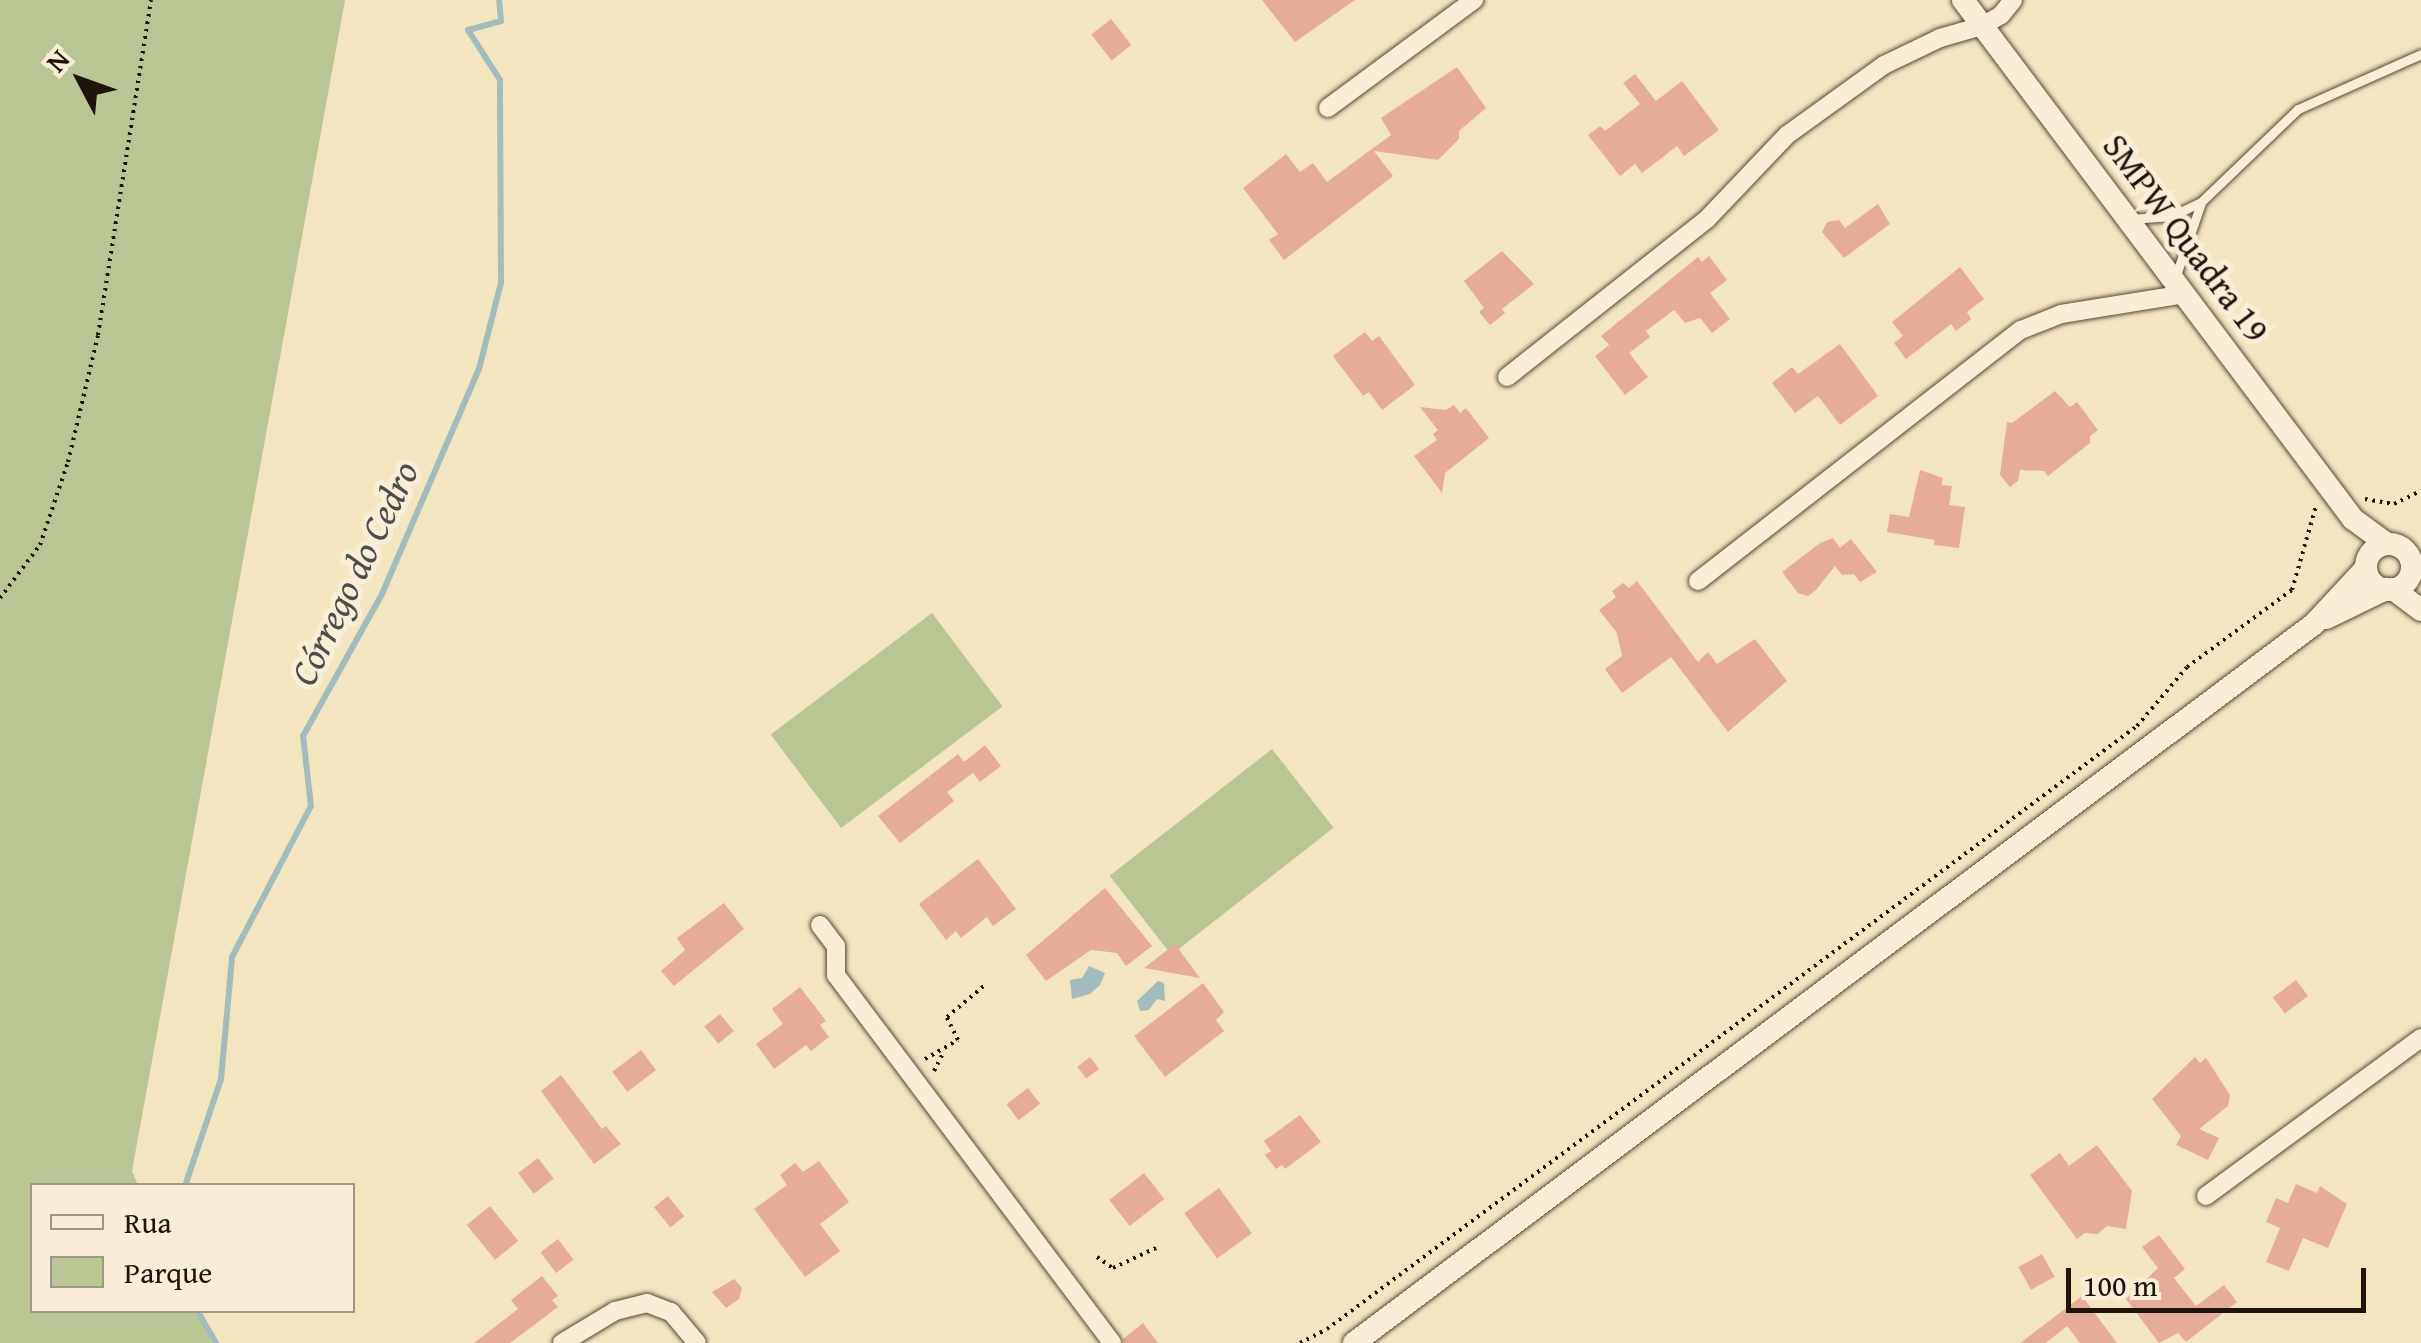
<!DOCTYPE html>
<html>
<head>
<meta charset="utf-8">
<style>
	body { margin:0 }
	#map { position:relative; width:2421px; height:1343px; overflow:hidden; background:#f4e5c1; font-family:"Gentium Book Plus",serif }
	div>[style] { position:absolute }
	.green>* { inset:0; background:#bac594; transform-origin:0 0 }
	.water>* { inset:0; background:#a2bcbe }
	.stream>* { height:6px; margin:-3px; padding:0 3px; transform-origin:3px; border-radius:3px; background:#a2bcbe }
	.building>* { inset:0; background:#e6ac99; transform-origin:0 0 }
	.path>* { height:4px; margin-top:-2px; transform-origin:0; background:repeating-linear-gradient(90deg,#1f130d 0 2.5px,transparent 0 7.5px) }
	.roads { filter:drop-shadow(0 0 2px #54483a) drop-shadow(0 0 2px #54483a) }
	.lane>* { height:9px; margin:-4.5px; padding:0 4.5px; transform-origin:4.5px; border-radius:4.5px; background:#f8eed7 }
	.street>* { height:18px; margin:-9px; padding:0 9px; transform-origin:9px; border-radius:9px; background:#f8eed7 }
	.secondary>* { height:22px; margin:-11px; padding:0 11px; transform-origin:11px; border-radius:11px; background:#f8eed7 }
	.secondary>.ring { margin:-11px; padding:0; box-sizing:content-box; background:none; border:22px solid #f8eed7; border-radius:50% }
	span { translate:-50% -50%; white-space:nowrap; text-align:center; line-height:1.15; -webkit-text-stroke:10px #f8eed7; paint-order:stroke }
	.street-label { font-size:35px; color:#1f130d }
	.water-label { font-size:38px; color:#4d4e4b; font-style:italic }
	.legend { position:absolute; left:30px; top:1183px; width:325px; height:130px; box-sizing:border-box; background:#f8eed7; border:2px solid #a19686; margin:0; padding:12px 18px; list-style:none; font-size:30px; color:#1f130d }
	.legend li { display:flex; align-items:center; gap:20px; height:50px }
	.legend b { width:50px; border:2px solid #a19686 }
	.north { position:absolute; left:30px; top:30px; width:100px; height:100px; -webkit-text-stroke:8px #f8eed7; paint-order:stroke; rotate:311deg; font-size:28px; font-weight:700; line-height:40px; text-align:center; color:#1f130d }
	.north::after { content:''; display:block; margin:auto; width:35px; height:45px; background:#1f130d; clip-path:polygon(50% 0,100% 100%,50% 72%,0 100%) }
	.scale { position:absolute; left:2066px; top:1268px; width:300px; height:45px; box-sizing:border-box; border:5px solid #1f130d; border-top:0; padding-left:12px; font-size:30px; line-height:35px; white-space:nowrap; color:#1f130d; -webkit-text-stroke:8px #f8eed7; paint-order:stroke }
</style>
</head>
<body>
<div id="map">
	<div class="green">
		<i style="clip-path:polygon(0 0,345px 0,132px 1171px,138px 1185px,32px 1186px,32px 1310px,197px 1311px,212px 1343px,0 1343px)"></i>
		<i style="left:932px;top:613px;width:117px;height:202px;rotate:53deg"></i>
		<i style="left:1272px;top:749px;width:100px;height:206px;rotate:52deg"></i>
	</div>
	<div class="water">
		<i style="clip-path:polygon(1089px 966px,1105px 973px,1100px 985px,1090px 994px,1072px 999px,1070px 980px,1082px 978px)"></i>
		<i style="clip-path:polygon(1158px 981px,1164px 983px,1165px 1001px,1157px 999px,1149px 1010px,1140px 1011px,1137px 1001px)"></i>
	</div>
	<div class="stream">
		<i style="left:185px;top:1186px;width:113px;rotate:-71.4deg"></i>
		<i style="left:221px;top:1079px;width:122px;rotate:-84.8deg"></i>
		<i style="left:232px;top:957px;width:170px;rotate:-62.4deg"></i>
		<i style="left:311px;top:806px;width:70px;rotate:-96.5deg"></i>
		<i style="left:303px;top:736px;width:162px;rotate:-60.9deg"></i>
		<i style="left:382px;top:594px;width:245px;rotate:-66.7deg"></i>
		<i style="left:479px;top:369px;width:89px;rotate:-75.7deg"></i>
		<i style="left:501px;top:283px;width:203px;rotate:-90.3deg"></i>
		<i style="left:500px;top:80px;width:59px;rotate:-122.6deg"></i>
		<i style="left:468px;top:30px;width:34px;rotate:-15deg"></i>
		<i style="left:501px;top:21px;width:21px;rotate:-95deg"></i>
		<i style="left:197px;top:1310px;width:38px;rotate:60deg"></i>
	</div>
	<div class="building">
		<i style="clip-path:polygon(1262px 0,1355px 0,1295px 42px)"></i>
		<i style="left:1111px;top:19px;width:33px;height:25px;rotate:52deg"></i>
		<i style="clip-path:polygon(1457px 67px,1486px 108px,1459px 131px,1459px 139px,1438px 160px,1374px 151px,1393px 176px,1284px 260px,1269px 240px,1278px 234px,1243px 188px,1286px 154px,1300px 172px,1313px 163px,1327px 182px,1391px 135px,1381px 118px)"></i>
		<i style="clip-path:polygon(1635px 74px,1656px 101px,1682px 81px,1719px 130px,1684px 156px,1677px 146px,1642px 173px,1635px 164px,1620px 176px,1588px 135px,1600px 126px,1605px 131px,1640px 104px,1623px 83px)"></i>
		<i style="clip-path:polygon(1878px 204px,1890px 224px,1844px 258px,1822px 232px,1827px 222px,1839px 220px,1845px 228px)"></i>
		<i style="clip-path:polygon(1502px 251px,1534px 284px,1502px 309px,1505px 313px,1490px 325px,1479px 312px,1484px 308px,1464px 281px)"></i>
		<i style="clip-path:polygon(1709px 256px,1727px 280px,1710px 293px,1730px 319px,1712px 333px,1700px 318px,1685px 323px,1674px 310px,1646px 331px,1650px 337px,1629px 353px,1648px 377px,1625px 395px,1595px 356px,1609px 345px,1601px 336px,1698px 257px,1702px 262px)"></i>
		<i style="clip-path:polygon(1960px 267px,1984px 299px,1967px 312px,1971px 319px,1956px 331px,1951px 324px,1906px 359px,1894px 343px,1903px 336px,1892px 322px)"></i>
		<i style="clip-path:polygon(1365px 332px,1372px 341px,1379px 336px,1415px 385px,1382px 410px,1369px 392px,1363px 396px,1333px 356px)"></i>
		<i style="clip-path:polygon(1840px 344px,1878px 396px,1840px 425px,1818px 396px,1795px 413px,1772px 383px,1792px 367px,1798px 374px)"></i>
		<i style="clip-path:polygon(2055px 391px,2070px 407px,2077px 402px,2098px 430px,2090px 436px,2090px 443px,2048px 476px,2044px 471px,2020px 470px,2018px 481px,2010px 487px,2000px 475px,2007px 422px,2012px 423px)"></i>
		<i style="clip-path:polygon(1454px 405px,1460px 413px,1466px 408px,1489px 438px,1445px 473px,1442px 493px,1414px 456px,1437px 440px,1433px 434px,1438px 430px,1420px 407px,1446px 410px)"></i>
		<i style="clip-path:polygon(1920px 470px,1943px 478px,1942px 485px,1952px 486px,1949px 505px,1965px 507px,1959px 548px,1934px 545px,1935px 540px,1887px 532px,1890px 514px,1909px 517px)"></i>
		<i style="clip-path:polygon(1833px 538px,1840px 548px,1851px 539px,1877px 572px,1860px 582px,1854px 574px,1842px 575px,1835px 566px,1816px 590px,1808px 596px,1798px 593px,1782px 572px,1820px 543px)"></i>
		<i style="clip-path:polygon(1637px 581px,1698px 662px,1708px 652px,1717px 664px,1755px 639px,1787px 681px,1728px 732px,1671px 657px,1622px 693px,1605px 669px,1622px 656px,1617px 633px,1599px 610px,1616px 597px,1612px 591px,1623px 583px,1629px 588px)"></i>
		<i style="clip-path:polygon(985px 745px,1001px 766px,980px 782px,965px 763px,973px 773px,947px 792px,954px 801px,900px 843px,878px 816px,958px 754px,964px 762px)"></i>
		<i style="clip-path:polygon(978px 859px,1016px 909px,993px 926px,987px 917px,961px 938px,956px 931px,946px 940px,919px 904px)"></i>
		<i style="clip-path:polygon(1105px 888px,1152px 946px,1126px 966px,1117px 953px,1091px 950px,1046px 981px,1026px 955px)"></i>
		<i style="clip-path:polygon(724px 903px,744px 929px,674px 986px,661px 971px,685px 950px,677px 938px)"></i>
		<i style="clip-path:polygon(1175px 944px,1200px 978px,1144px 968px)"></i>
		<i style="left:2296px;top:980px;width:20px;height:29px;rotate:53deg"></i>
		<i style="clip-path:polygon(1203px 983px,1224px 1012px,1216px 1020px,1224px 1031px,1165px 1077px,1134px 1036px)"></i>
		<i style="clip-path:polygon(800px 987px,826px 1021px,820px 1025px,829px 1037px,811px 1051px,806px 1045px,774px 1069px,756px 1044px,783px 1024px,772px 1009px)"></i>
		<i style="left:720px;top:1014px;width:22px;height:20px;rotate:51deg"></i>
		<i style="left:641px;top:1050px;width:25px;height:36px;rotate:53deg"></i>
		<i style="left:1090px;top:1057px;width:15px;height:16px;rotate:53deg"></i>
		<i style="clip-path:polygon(2195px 1057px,2200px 1063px,2206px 1058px,2230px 1095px,2228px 1106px,2199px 1129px,2219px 1138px,2208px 1160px,2176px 1145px,2181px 1136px,2152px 1099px)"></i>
		<i style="clip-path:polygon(561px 1075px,602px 1129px,606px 1126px,621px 1144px,594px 1164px,541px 1091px)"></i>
		<i style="left:1028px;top:1088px;width:20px;height:27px;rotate:53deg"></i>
		<i style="clip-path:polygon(1300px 1115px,1321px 1142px,1285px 1169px,1282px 1165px,1276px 1169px,1265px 1155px,1271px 1151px,1264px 1141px)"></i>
		<i style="clip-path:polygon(2097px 1145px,2132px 1191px,2126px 1229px,2107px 1226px,2098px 1234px,2085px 1233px,2077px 1239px,2030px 1175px,2060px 1153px,2069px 1166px)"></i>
		<i style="left:538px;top:1158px;width:26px;height:25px;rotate:53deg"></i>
		<i style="clip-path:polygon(819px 1161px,849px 1202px,820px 1224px,840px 1251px,805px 1277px,754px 1209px,787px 1185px,780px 1175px,795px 1163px,803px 1172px)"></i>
		<i style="left:1144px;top:1173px;width:33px;height:44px;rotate:52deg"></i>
		<i style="clip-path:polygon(2296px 1184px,2317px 1193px,2320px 1186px,2347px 1204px,2328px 1248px,2303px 1238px,2289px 1271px,2266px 1262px,2280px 1228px,2266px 1222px,2276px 1198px,2288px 1203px)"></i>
		<i style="left:1219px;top:1188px;width:56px;height:43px;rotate:54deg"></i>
		<i style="left:668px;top:1196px;width:26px;height:18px;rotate:51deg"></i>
		<i style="left:490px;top:1206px;width:45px;height:30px;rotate:51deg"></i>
		<i style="clip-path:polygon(2159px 1235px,2185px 1269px,2174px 1278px,2196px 1306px,2224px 1285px,2237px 1302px,2186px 1342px,2178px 1333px,2159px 1343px,2126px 1299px,2158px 1268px,2142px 1247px)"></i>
		<i style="left:558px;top:1239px;width:26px;height:22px;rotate:53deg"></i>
		<i style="left:2042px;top:1254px;width:26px;height:27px;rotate:61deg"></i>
		<i style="clip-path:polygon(542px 1276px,558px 1296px,552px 1300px,558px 1307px,510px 1343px,474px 1343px,518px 1309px,511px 1300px)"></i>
		<i style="clip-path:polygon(734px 1279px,742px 1288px,739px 1299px,726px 1308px,712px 1292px)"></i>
		<i style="clip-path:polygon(2082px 1296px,2117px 1343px,2080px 1343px,2067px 1326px,2046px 1343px,2020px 1343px)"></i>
		<i style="clip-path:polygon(1143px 1323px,1158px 1343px,1124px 1343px,1123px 1339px)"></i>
	</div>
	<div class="path">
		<i style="left:2365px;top:499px;width:29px;rotate:10deg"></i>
		<i style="left:2394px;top:504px;width:30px;rotate:-26deg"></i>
		<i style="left:0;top:598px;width:66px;rotate:-53deg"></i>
		<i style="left:40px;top:545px;width:88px;rotate:-71.4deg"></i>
		<i style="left:68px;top:462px;width:130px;rotate:-76.7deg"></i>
		<i style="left:98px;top:335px;width:339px;rotate:-81deg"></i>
		<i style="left:925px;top:1059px;width:38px;rotate:-30deg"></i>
		<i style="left:958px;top:1040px;width:25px;rotate:-116deg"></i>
		<i style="left:947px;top:1017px;width:50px;rotate:-40.1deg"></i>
		<i style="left:934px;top:1071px;width:22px;rotate:-63deg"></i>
		<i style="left:1097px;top:1257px;width:19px;rotate:35deg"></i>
		<i style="left:1113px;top:1268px;width:50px;rotate:-25deg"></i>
		<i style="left:1300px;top:1343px;width:30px;rotate:-27deg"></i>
		<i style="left:1327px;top:1329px;width:1010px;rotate:-36.67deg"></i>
		<i style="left:2137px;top:726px;width:77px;rotate:-49.7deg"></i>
		<i style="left:2187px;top:667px;width:130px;rotate:-36.3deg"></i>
		<i style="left:2292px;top:590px;width:87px;rotate:-74.1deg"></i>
	</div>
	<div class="roads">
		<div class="lane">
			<i style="left:2130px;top:219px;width:42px;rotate:-4.1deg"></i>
			<i style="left:2172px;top:216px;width:32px;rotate:-26deg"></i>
			<i style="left:2201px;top:202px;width:134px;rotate:-43.8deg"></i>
			<i style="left:2298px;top:109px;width:135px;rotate:-24.1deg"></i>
			<i style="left:2175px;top:278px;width:79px;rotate:-70.9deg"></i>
		</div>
		<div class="street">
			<i style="left:1328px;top:108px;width:182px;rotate:-36.5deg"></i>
			<i style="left:1507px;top:377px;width:255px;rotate:-38.3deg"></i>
			<i style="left:1707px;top:219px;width:116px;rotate:-46.4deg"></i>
			<i style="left:1787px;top:135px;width:120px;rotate:-35.8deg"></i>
			<i style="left:1884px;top:65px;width:62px;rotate:-25.7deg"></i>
			<i style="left:1940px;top:38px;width:44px;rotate:-15.9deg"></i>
			<i style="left:1982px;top:26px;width:22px;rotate:-30deg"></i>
			<i style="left:2001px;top:15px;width:19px;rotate:-51deg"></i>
			<i style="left:1698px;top:581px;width:409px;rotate:-37.9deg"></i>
			<i style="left:2021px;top:330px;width:43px;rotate:-21.8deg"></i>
			<i style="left:2061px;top:314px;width:125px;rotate:-9.2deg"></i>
			<i style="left:820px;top:925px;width:26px;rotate:53deg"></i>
			<i style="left:836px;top:946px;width:29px;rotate:90deg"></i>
			<i style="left:836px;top:975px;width:460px;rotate:53.1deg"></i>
			<i style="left:2206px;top:1196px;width:267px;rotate:-36.3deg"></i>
			<i style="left:562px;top:1343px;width:62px;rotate:-31.1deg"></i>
			<i style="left:615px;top:1311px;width:33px;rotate:-14deg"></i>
			<i style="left:647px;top:1303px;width:26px;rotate:21deg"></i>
			<i style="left:671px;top:1312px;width:40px;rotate:50deg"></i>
		</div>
		<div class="secondary">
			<i style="left:1963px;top:0;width:649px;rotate:53.08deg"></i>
			<i style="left:2353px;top:519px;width:42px;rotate:36.3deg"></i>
			<i class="ring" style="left:2366px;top:544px;width:24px;height:24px"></i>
			<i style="left:2393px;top:589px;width:35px;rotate:37deg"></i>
			<i style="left:2326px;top:618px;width:67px;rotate:-25.8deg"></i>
			<i style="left:1354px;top:1343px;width:1199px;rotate:-36.83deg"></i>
			<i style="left:2314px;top:624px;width:76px;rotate:-47.1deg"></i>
		</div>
	</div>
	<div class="street-label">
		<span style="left:2186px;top:238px;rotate:53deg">SMPW Quadra 19</span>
	</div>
	<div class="water-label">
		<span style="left:354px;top:573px;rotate:-64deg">Córrego do Cedro</span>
	</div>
	<ul class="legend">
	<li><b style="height:12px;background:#f8eed7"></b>Rua</li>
	<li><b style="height:28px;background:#bac594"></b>Parque</li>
	</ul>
	<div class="north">N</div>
	<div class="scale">100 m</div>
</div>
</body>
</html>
